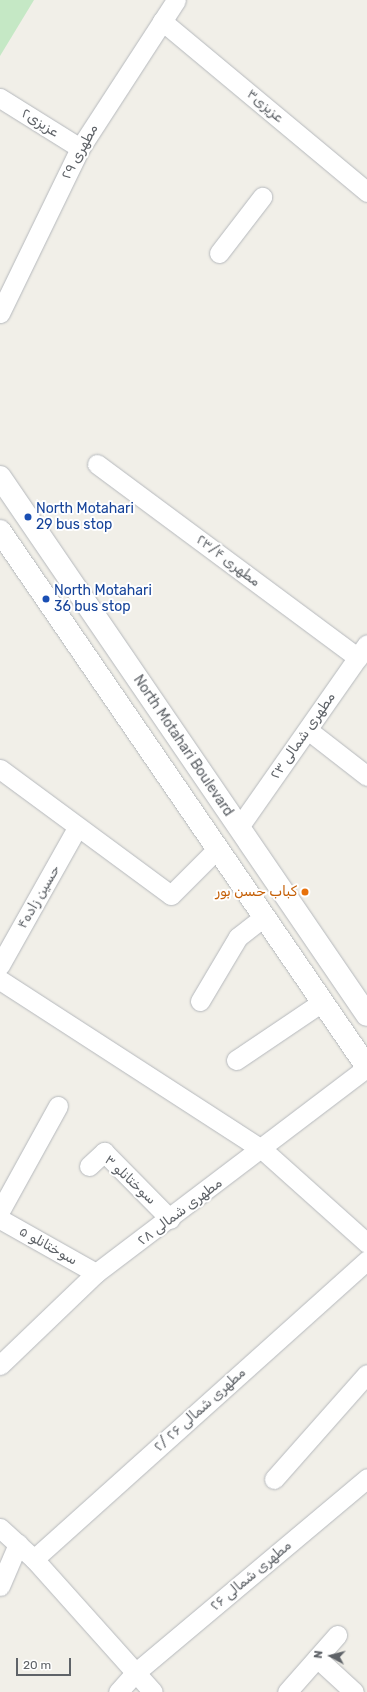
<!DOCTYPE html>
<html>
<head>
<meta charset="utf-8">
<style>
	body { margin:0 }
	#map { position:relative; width:367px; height:1692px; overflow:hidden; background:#f1efe8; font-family:Rubik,"Noto Sans Arabic",sans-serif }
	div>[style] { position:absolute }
	.green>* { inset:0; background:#c5e8c5 }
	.roads { filter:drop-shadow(0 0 1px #b5b8bc) drop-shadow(0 0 1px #b5b8bc) }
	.minor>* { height:19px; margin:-9.5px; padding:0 9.5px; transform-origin:9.5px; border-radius:9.5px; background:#fff }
	.secondary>* { height:22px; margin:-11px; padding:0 11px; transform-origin:11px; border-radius:11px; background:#fff }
	.dots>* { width:11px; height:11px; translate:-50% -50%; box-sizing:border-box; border:2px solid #fff; border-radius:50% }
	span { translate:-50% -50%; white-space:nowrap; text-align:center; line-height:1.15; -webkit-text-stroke:4px #fff; paint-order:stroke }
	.street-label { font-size:14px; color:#5f6368 }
	.transit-label { font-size:14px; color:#164399 }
	.left { translate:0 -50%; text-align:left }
	.food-label { font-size:14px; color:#c56008 }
	.right { translate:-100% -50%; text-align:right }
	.north { position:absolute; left:311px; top:1636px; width:40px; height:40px; -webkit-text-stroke:3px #fff; paint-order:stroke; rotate:277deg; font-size:11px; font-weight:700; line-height:16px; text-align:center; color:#5f6368 }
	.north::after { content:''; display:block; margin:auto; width:14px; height:18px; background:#5f6368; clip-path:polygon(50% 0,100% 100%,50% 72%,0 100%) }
	.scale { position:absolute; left:16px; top:1658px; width:55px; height:18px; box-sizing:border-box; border:2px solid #5f6368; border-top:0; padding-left:5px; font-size:12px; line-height:14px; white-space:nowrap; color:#5f6368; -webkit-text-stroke:3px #fff; paint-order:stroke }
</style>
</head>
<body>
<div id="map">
	<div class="green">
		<i style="clip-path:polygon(0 0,34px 0,0 56px)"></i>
	</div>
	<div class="roads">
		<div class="minor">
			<i style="left:162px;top:21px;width:267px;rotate:39.8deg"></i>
			<i style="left:0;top:98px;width:94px;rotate:32deg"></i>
			<i style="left:219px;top:253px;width:71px;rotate:-52.5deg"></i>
			<i style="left:0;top:313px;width:183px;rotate:-64.1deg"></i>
			<i style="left:80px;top:148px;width:176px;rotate:-57deg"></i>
			<i style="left:97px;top:464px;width:325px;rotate:36.6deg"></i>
			<i style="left:308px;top:730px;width:75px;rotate:37.9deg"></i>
			<i style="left:0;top:769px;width:212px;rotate:36.4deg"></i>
			<i style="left:171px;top:895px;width:65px;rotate:-45deg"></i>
			<i style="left:239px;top:827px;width:223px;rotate:-55deg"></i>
			<i style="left:0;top:965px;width:157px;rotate:-60.7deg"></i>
			<i style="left:0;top:980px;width:313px;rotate:32.9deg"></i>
			<i style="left:263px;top:1150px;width:140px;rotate:41.8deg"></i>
			<i style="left:200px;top:1001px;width:74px;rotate:-59.3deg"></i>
			<i style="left:238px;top:937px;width:33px;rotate:-38deg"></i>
			<i style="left:236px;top:1060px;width:104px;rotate:-34deg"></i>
			<i style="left:89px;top:1166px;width:21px;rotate:-43deg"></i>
			<i style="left:104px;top:1152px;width:94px;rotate:45.4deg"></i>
			<i style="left:0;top:1211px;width:120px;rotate:-61.1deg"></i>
			<i style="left:0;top:1219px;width:110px;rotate:29.4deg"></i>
			<i style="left:0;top:1365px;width:133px;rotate:-43.8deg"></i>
			<i style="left:96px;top:1273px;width:340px;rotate:-37.2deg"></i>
			<i style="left:274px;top:1479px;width:140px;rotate:-48.5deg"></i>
			<i style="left:0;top:1528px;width:46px;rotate:42.4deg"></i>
			<i style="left:34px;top:1559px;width:178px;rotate:48.2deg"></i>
			<i style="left:34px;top:1559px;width:448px;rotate:-41.9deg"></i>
			<i style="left:0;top:1586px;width:46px;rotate:-66.8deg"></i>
			<i style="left:317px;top:1658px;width:50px;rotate:42.6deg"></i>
			<i style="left:118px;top:1692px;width:25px;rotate:-48deg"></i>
			<i style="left:135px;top:1673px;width:303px;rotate:-40deg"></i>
			<i style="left:287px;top:1692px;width:76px;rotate:-48.7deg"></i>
		</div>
		<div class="secondary">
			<i style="left:0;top:477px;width:651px;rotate:55.7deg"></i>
			<i style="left:0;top:531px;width:650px;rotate:55.6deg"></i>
		</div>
	</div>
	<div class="dots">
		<i style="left:28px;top:517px;background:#1a4fb4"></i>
		<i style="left:46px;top:599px;background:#1a4fb4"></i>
		<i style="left:305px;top:892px;background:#e8710a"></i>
	</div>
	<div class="street-label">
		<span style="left:265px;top:106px;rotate:40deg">عزیزی۳</span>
		<span style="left:40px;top:123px;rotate:32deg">عزیزی۲</span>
		<span style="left:80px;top:152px;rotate:-61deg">مطهری ۲۹</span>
		<span style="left:228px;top:561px;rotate:37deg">مطهری ۲۳/۴</span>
		<span style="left:303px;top:736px;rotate:-55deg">مطهری شمالی ۲۳</span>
		<span style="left:183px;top:746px;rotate:56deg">North Motahari Boulevard</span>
		<span style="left:39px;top:897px;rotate:-60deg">حسین زاده۴</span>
		<span style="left:130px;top:1180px;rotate:43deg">سوختانلو ۳</span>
		<span style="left:180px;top:1212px;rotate:-37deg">مطهری شمالی ۲۸</span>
		<span style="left:48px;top:1246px;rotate:29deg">سوختانلو ۵</span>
		<span style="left:200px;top:1410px;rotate:-42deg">مطهری شمالی ۲۶ /۲</span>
		<span style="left:251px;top:1576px;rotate:-40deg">مطهری شمالی ۲۶</span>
	</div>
	<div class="transit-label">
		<span class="left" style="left:36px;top:517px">North Motahari<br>29 bus stop</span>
		<span class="left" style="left:54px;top:599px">North Motahari<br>36 bus stop</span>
	</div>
	<div class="food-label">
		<span class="right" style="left:297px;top:892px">كباب حسن بور</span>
	</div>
	<div class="north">N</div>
	<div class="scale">20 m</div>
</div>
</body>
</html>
